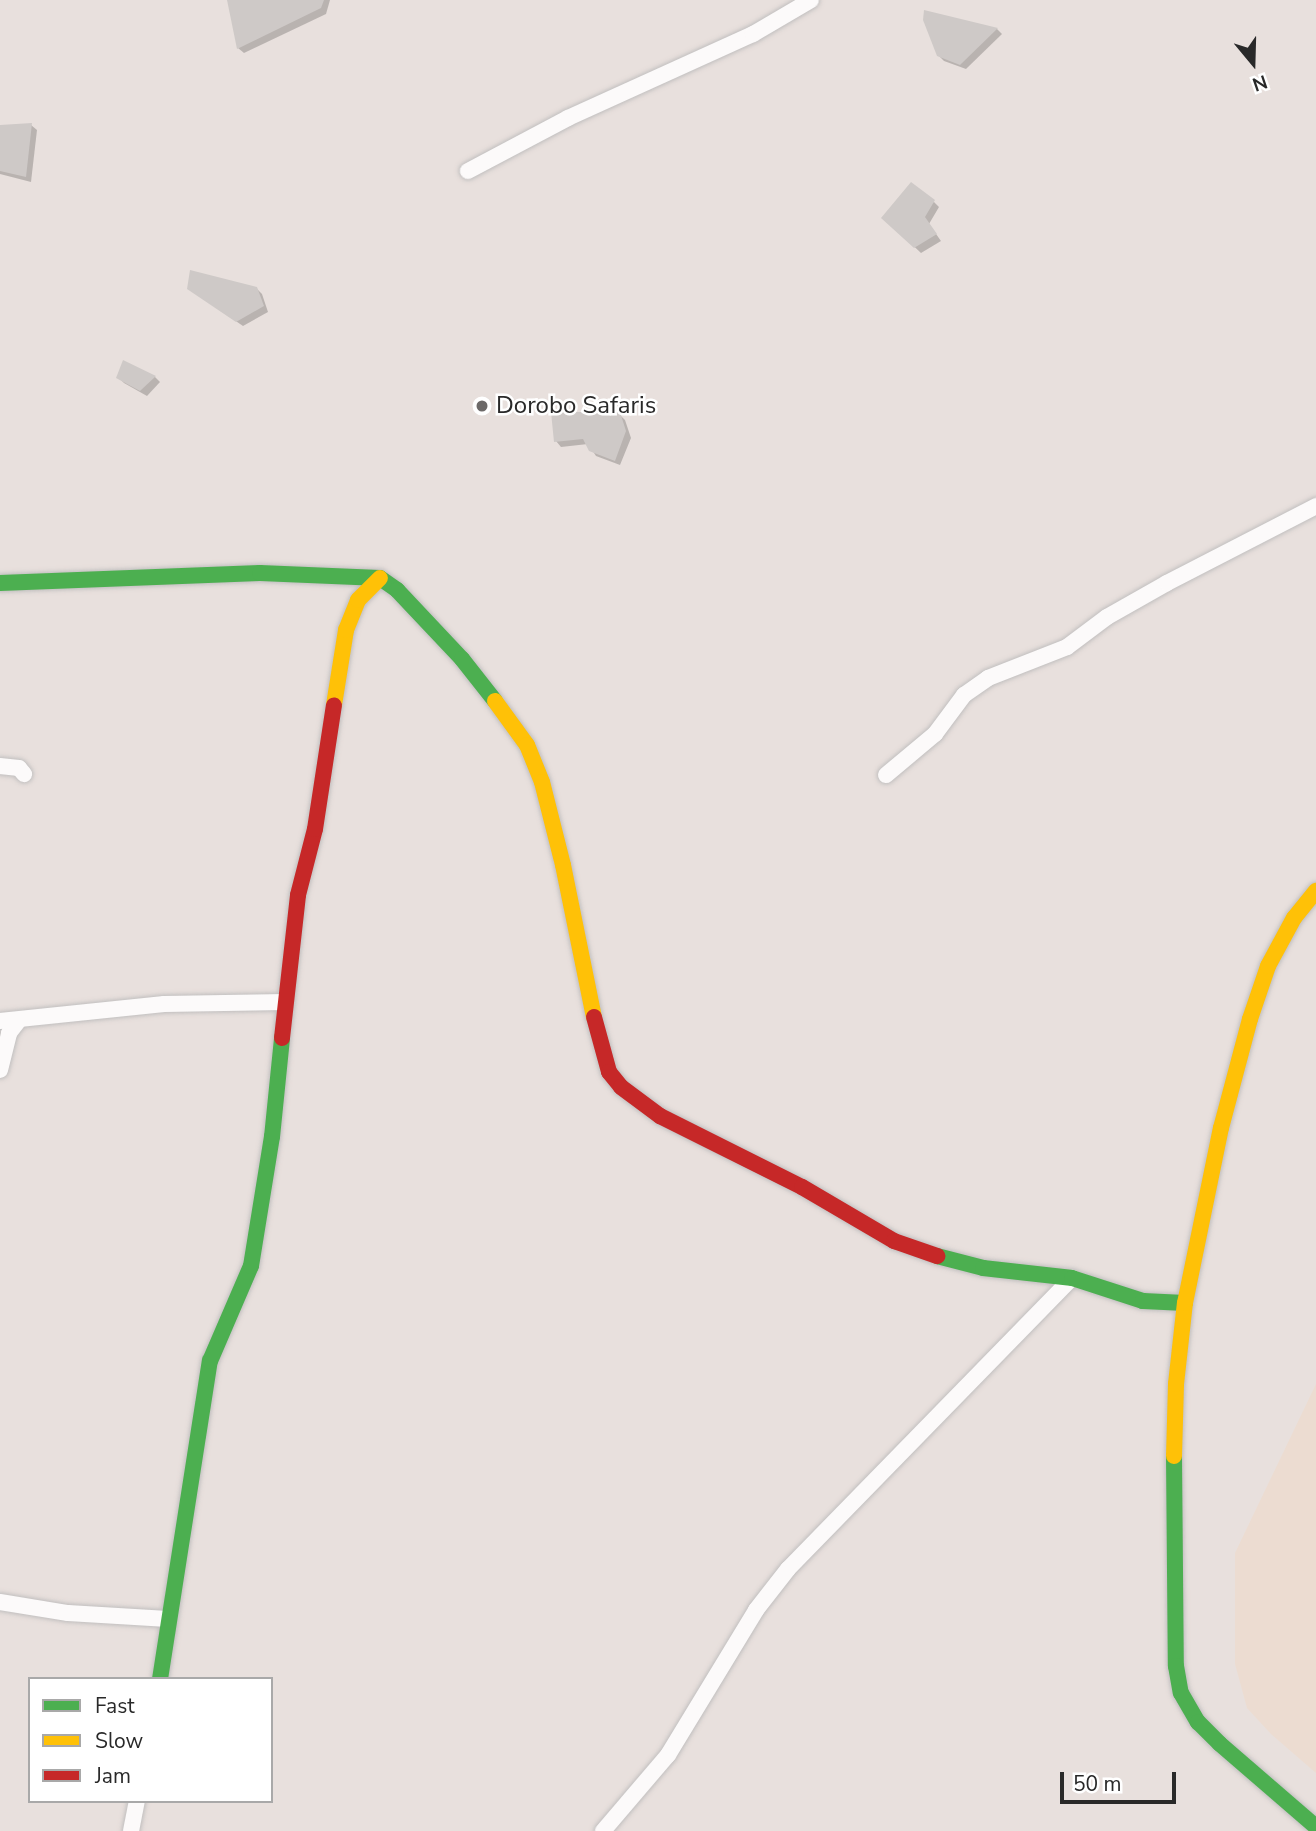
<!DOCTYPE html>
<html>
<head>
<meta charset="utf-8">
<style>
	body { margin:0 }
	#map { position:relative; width:1316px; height:1831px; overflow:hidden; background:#e8e0dd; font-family:"Nunito Sans",sans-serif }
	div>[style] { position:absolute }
	.education>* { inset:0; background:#ecdcd1 }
	.shadow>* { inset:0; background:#0003 }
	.building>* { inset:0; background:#cec9c7 }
	.roads { filter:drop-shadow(0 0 2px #c1bfbf) drop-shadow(0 0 2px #c1bfbf) }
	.street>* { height:16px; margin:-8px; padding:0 8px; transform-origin:8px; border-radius:8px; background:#fcfafa }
	.fast>* { height:16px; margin:-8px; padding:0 8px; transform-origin:8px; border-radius:8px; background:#4caf50 }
	.slow>* { height:16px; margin:-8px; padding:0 8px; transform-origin:8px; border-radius:8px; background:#ffc107 }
	.jam>* { height:16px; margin:-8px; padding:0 8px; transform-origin:8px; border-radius:8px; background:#c62828 }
	.dots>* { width:19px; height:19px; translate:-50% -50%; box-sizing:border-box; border:4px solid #fff; border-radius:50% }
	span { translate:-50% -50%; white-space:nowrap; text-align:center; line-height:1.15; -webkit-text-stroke:5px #fff; paint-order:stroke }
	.poi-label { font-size:24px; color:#292929 }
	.left { translate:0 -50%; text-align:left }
	.legend { position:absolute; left:28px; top:1677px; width:245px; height:126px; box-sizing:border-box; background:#fff; border:2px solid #a9a9a9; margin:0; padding:9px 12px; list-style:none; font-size:21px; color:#292929 }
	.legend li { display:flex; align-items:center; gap:14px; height:35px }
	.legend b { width:35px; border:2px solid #a9a9a9 }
	.north { position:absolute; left:1218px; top:28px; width:70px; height:70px; -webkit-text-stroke:5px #fff; paint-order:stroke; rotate:161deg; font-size:19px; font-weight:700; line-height:28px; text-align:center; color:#292929 }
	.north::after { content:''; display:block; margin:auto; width:24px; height:32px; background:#292929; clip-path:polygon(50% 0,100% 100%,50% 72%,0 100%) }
	.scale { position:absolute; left:1060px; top:1772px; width:116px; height:32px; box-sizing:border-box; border:4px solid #292929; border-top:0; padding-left:9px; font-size:21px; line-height:24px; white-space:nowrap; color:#292929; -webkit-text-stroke:5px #fff; paint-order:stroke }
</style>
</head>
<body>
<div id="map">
	<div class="education">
		<i style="clip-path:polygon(1316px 1384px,1316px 1773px,1271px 1734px,1247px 1708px,1235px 1664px,1235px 1553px)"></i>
	</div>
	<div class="shadow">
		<i style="clip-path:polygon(229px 0,330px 0,326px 14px,244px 53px,238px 48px)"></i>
		<i style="clip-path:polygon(925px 12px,997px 29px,1002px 34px,966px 69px,944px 61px,938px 55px)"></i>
		<i style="clip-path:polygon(31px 125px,37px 130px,31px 182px,0 174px,0 126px)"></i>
		<i style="clip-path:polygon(934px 202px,939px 207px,929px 224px,941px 241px,921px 253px,884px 218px)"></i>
		<i style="clip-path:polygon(256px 288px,262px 294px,268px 312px,243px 326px,189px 289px)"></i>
		<i style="clip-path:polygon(124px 363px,155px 377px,160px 382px,147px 396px,124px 383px,118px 377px)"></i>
		<i style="clip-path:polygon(619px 414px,625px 420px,631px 438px,620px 465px,596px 456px,588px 444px,561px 447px,556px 441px)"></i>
	</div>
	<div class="building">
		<i style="clip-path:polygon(227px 0,324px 0,321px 8px,237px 49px)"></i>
		<i style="clip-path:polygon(924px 10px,998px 28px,960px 65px,937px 56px,923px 20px)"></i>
		<i style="clip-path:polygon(32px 123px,26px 177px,0 171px,0 125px)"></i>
		<i style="clip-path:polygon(911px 182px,935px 200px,925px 217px,937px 234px,914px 248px,881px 218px)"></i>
		<i style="clip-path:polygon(190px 270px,257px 287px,264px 306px,236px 322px,187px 289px)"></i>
		<i style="clip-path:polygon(123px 360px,156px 376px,140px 391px,116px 378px)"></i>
		<i style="clip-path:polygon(551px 412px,620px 412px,626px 431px,615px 461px,589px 451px,583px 439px,554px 442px)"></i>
	</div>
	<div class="roads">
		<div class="street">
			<i style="left:468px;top:171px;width:113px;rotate:-27.9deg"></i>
			<i style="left:568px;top:118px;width:203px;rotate:-24.4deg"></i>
			<i style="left:753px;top:34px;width:67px;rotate:-30.4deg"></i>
			<i style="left:0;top:766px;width:19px;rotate:6deg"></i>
			<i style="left:19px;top:768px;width:8px;rotate:50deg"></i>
			<i style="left:886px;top:775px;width:64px;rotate:-39.9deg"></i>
			<i style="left:935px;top:734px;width:49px;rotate:-53.4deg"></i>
			<i style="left:964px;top:695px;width:29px;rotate:-35deg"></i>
			<i style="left:988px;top:678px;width:85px;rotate:-21.4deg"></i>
			<i style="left:1067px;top:647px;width:50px;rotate:-36.9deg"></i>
			<i style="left:1107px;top:617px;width:69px;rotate:-29.5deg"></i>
			<i style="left:1167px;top:583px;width:168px;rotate:-27.3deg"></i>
			<i style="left:0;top:1021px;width:165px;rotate:-5.9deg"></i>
			<i style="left:164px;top:1004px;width:121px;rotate:-0.9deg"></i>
			<i style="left:0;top:1070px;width:38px;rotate:-76deg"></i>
			<i style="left:9px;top:1033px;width:16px;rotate:-52deg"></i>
			<i style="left:0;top:1602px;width:69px;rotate:9.2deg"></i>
			<i style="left:68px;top:1613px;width:100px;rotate:3.4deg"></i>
			<i style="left:131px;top:1831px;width:31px;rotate:-79deg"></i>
			<i style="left:603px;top:1831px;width:100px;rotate:-49.5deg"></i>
			<i style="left:668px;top:1755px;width:170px;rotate:-58.7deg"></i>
			<i style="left:756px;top:1610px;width:52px;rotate:-52deg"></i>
			<i style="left:788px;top:1569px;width:407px;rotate:-45.7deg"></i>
		</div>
		<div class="fast">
			<i style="left:0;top:583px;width:260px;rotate:-2.2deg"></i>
			<i style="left:260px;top:573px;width:120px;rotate:2.4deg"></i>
			<i style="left:380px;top:578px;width:21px;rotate:35deg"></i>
			<i style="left:397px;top:590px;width:95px;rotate:46.7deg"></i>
			<i style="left:462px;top:659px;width:53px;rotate:51.8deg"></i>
			<i style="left:937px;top:1256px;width:48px;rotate:14.6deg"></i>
			<i style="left:983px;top:1268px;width:90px;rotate:6.4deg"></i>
			<i style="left:1072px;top:1278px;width:75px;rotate:17.9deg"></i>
			<i style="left:1143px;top:1301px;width:42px;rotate:2.7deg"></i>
			<i style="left:1174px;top:1456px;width:210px;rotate:89.5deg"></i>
			<i style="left:1176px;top:1666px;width:27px;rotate:80deg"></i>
			<i style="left:1181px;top:1693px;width:34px;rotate:60deg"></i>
			<i style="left:1198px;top:1722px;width:31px;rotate:45deg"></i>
			<i style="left:1220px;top:1744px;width:127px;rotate:40.8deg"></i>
			<i style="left:160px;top:1679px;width:322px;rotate:-81.1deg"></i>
			<i style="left:210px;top:1361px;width:103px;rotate:-66.7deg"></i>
			<i style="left:251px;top:1266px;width:131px;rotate:-80.8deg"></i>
			<i style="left:272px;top:1137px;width:100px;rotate:-84.2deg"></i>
		</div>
		<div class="slow">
			<i style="left:495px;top:701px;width:54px;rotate:54deg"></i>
			<i style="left:527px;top:745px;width:40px;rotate:68deg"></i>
			<i style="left:542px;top:782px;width:86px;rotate:75.8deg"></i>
			<i style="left:563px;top:865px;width:155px;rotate:78.5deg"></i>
			<i style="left:334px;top:705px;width:76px;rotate:-80.9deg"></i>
			<i style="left:346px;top:630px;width:32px;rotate:-68deg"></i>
			<i style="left:358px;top:600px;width:31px;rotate:-45deg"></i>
			<i style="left:1174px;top:1456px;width:72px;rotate:-88.4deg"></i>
			<i style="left:1176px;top:1384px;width:81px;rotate:-83.7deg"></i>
			<i style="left:1185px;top:1303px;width:179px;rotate:-78.4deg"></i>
			<i style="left:1221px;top:1128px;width:113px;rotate:-75.1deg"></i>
			<i style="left:1250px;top:1019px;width:56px;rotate:-71.2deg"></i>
			<i style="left:1268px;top:966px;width:55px;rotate:-61.6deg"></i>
			<i style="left:1294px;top:918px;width:35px;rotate:-51deg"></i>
		</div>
		<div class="jam">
			<i style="left:594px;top:1017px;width:57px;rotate:74.7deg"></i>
			<i style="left:609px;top:1072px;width:19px;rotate:51deg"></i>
			<i style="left:621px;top:1087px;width:49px;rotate:36.6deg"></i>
			<i style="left:660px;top:1116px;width:159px;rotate:26.6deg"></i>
			<i style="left:802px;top:1187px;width:107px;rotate:30.4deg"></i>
			<i style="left:894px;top:1241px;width:46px;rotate:19.2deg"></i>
			<i style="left:282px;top:1038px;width:144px;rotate:-83.6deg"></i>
			<i style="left:298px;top:895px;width:68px;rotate:-75.6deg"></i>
			<i style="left:315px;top:829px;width:125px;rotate:-81.3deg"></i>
		</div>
	</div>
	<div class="dots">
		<i style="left:482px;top:406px;background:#6c6968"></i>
	</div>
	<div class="poi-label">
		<span class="left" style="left:496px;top:406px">Dorobo Safaris</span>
	</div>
	<ul class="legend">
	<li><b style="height:9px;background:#4caf50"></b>Fast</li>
	<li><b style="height:9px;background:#ffc107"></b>Slow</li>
	<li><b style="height:9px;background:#c62828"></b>Jam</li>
	</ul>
	<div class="north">N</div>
	<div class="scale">50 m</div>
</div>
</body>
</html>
